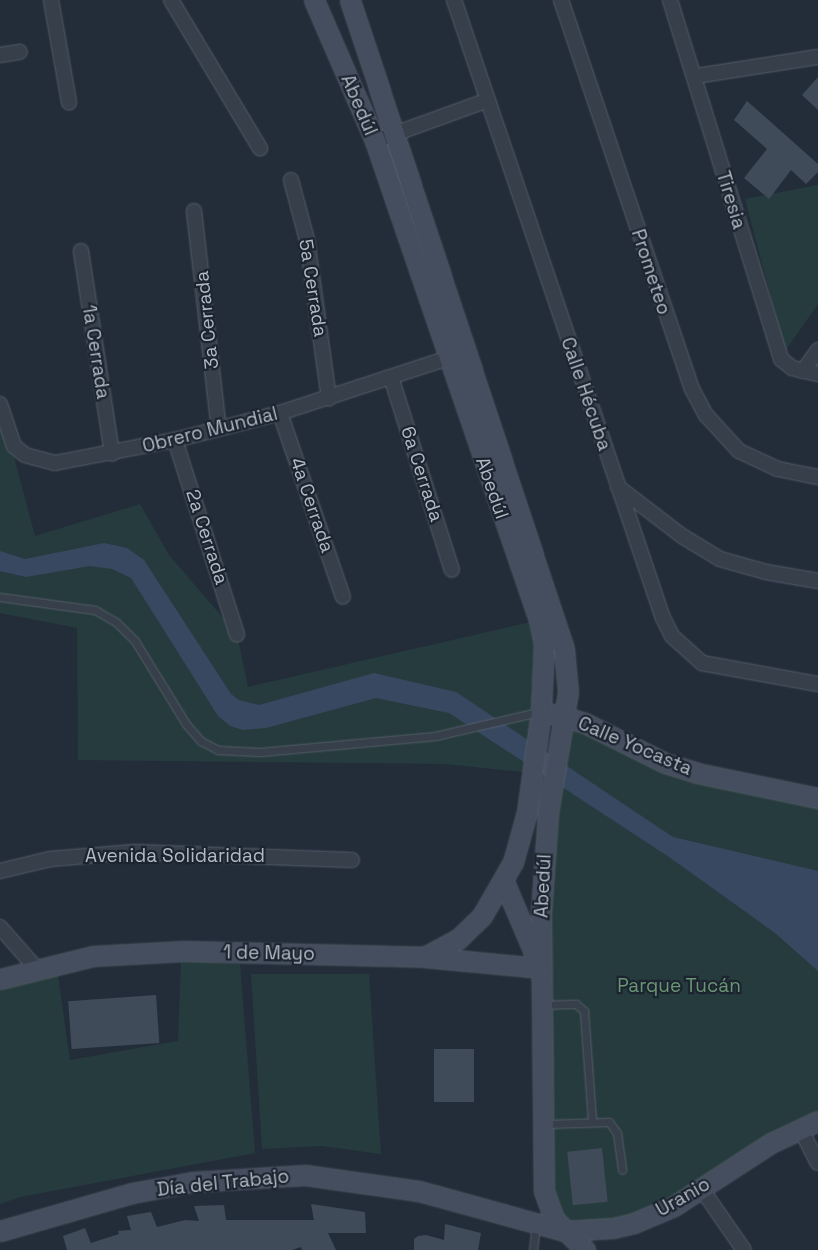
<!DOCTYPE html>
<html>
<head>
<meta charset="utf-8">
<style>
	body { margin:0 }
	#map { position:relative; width:818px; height:1250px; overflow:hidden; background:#232d3a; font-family:"Space Grotesk",sans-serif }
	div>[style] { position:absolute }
	.green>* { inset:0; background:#263b3d }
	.water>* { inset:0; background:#384861 }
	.building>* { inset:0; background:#404b59; transform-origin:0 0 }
	.roads { filter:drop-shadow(0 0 1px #555d69) drop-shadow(0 0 1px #555d69) }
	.lane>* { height:7px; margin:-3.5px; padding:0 3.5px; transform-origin:3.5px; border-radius:3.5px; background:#373f4b }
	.street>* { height:14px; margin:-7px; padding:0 7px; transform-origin:7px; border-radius:7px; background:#373f4b }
	.secondary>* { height:19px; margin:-9.5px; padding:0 9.5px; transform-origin:9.5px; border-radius:9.5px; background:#454e5e }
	span { translate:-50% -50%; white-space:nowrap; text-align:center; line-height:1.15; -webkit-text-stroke:4.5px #1c2430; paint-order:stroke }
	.street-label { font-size:19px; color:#b2bac6 }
	.park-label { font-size:19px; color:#6a9675 }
</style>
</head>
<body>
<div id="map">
	<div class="green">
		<i style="clip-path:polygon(818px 185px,818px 304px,785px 351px,745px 199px)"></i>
		<i style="clip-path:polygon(0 404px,35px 536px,140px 504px,169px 555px,237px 634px,248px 687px,539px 620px,532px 773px,445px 764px,78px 760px,77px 628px,0 613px)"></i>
		<i style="clip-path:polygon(585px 723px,639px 749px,818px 798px,818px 1121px,657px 1214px,578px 1231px,558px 1213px,544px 1191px,541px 914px,569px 735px)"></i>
		<i style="clip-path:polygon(181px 960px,240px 964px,255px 1153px,20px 1197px,0 1204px,0 990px,58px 975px,70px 1060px,178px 1041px)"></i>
		<i style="clip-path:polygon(251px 974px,369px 974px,381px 1154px,322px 1146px,262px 1149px)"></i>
	</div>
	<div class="water">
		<i style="clip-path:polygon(104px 543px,127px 548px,144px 560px,231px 694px,239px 700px,259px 705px,374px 673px,456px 692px,673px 837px,818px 871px,818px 971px,775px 933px,669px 857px,449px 713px,376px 698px,266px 728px,243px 730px,230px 726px,218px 716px,131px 578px,112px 569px,90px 566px,26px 577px,0 571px,0 551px,25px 559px)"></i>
	</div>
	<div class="building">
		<i style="clip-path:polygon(818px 77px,818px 110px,802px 95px)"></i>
		<i style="clip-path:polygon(747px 101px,818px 164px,818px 172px,806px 184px,791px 170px,769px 199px,744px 178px,767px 149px,734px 120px)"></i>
		<i style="left:156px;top:995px;width:48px;height:88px;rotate:86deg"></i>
		<i style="left:434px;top:1049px;width:40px;height:53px"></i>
		<i style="left:602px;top:1148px;width:54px;height:35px;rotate:84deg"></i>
		<i style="clip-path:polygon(311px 1204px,365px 1212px,366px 1233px,328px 1233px,336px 1250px,302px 1250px,301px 1247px,292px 1250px,67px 1250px,63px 1236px,85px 1228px,91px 1243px,119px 1234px,118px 1231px,131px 1230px,127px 1216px,151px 1212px,157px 1227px,185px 1220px,199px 1221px,194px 1206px,224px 1205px,226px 1220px,314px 1220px)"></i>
		<i style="clip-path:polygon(445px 1224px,481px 1233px,478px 1250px,414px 1250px,414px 1239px,418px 1236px,426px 1235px,444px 1240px)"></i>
	</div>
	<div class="roads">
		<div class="lane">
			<i style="left:0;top:597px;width:96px;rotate:7.8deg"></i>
			<i style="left:95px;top:610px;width:24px;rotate:30deg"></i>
			<i style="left:116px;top:622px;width:27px;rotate:45deg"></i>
			<i style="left:135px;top:641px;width:97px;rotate:58.4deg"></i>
			<i style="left:186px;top:724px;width:23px;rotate:49deg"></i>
			<i style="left:201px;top:741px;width:19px;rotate:28deg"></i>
			<i style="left:218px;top:750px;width:42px;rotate:2.7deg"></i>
			<i style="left:260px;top:752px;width:176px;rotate:-5.2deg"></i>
			<i style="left:435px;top:736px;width:106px;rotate:-13.1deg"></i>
			<i style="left:543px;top:1005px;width:33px;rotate:-2deg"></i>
			<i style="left:576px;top:1004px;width:11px;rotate:41deg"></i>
			<i style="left:584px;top:1011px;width:110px;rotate:85.8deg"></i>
			<i style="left:546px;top:1124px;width:63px;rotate:-1.8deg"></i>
			<i style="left:609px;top:1122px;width:14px;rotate:54deg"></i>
			<i style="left:617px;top:1133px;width:37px;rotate:82deg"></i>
			<i style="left:533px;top:1250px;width:25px;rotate:-83deg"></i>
		</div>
		<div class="street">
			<i style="left:51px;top:0;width:104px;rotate:80deg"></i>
			<i style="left:171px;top:0;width:173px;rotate:59deg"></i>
			<i style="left:454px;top:0;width:652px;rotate:71.32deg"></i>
			<i style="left:663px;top:618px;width:20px;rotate:63deg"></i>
			<i style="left:672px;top:636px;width:40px;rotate:42deg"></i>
			<i style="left:702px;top:663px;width:118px;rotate:10.3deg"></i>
			<i style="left:561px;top:0;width:410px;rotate:71.4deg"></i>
			<i style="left:692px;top:389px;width:30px;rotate:62deg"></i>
			<i style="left:706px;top:415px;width:49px;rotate:47.5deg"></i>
			<i style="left:739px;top:451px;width:43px;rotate:24.8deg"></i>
			<i style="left:778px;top:469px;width:41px;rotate:11.3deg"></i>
			<i style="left:670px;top:0;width:376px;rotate:72.8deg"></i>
			<i style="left:781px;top:359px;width:14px;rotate:39deg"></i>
			<i style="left:792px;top:368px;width:27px;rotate:13deg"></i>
			<i style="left:0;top:55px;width:20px;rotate:-9deg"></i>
			<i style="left:696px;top:76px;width:123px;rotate:-8.9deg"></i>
			<i style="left:375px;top:141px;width:120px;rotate:-19.9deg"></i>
			<i style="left:291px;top:180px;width:62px;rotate:75.1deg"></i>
			<i style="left:307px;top:240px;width:160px;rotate:82.1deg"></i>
			<i style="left:194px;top:211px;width:219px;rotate:83.5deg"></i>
			<i style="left:81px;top:251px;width:205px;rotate:81.3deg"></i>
			<i style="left:803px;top:371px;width:26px;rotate:-54deg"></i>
			<i style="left:391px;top:377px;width:202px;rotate:72.5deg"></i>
			<i style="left:0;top:404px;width:44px;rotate:71.6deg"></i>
			<i style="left:14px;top:446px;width:14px;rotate:39deg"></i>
			<i style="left:25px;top:455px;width:31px;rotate:15deg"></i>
			<i style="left:55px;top:463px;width:122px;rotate:-10.9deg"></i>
			<i style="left:175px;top:440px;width:108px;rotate:-14.4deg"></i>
			<i style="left:280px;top:413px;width:177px;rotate:-18.1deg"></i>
			<i style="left:280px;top:413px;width:194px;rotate:71.1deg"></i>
			<i style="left:175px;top:440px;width:204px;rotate:72.3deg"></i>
			<i style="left:618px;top:487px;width:81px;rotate:37.4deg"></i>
			<i style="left:682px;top:536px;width:44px;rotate:31.2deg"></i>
			<i style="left:720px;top:559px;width:48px;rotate:15.8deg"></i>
			<i style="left:766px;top:572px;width:53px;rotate:9.8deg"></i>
			<i style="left:0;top:871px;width:51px;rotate:-13.5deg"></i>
			<i style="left:50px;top:859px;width:84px;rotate:-4.8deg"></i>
			<i style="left:134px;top:852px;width:218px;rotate:2.1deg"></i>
			<i style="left:0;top:927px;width:55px;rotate:48.7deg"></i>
			<i style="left:800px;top:1128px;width:39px;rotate:63deg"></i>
			<i style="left:701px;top:1188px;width:75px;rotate:55.3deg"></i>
		</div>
		<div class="secondary">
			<i style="left:314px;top:0;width:154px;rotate:66.6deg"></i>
			<i style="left:375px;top:141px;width:506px;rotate:71.1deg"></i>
			<i style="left:539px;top:620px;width:24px;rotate:78deg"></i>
			<i style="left:544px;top:643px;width:69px;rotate:92.5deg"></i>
			<i style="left:541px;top:712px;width:101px;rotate:98deg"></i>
			<i style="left:527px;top:812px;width:52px;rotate:105.6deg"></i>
			<i style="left:513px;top:862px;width:62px;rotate:119.9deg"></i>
			<i style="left:482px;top:916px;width:33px;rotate:136deg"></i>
			<i style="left:458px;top:939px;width:38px;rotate:152deg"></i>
			<i style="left:350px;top:0;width:683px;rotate:71.75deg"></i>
			<i style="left:564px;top:649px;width:43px;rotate:84.7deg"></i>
			<i style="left:568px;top:692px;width:123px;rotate:99.4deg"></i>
			<i style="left:548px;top:813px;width:101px;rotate:94deg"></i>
			<i style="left:541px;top:914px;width:277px;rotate:89.4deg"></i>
			<i style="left:544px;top:1191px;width:30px;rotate:70deg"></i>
			<i style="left:554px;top:1219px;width:44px;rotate:45deg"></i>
			<i style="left:554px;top:714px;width:32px;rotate:16deg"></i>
			<i style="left:585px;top:723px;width:89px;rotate:26.6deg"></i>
			<i style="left:665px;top:763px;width:34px;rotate:17deg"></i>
			<i style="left:697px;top:773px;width:124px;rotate:11.7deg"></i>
			<i style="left:504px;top:882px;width:87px;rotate:67deg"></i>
			<i style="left:0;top:979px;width:96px;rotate:-13.9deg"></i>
			<i style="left:93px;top:956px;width:91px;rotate:-3.1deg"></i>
			<i style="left:184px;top:951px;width:240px;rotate:1.4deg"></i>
			<i style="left:424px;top:957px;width:118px;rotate:5.4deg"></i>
			<i style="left:0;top:1231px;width:137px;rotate:-16.1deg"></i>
			<i style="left:132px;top:1193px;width:61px;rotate:-10.4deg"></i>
			<i style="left:192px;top:1182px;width:113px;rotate:-3.5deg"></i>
			<i style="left:305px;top:1175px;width:115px;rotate:8deg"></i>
			<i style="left:419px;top:1191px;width:150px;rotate:15.4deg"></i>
			<i style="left:564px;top:1231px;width:49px;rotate:-3.5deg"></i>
			<i style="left:613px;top:1228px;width:22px;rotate:-13deg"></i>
			<i style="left:634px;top:1223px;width:43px;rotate:-23deg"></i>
			<i style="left:674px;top:1206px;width:116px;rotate:-33deg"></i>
			<i style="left:771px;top:1143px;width:52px;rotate:-25.1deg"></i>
		</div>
	</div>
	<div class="street-label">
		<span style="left:359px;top:105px;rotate:67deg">Abedúl</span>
		<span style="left:731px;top:200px;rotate:73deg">Tiresia</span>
		<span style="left:651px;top:272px;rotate:72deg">Prometeo</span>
		<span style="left:313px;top:288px;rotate:81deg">5a Cerrada</span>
		<span style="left:207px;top:320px;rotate:-96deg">3a Cerrada</span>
		<span style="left:96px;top:352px;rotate:81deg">1a Cerrada</span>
		<span style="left:586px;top:394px;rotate:71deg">Calle Hécuba</span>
		<span style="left:210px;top:430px;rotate:-14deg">Obrero Mundial</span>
		<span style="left:422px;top:474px;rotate:72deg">6a Cerrada</span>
		<span style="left:492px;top:488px;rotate:71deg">Abedúl</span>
		<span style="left:312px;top:505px;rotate:71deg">4a Cerrada</span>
		<span style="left:207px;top:537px;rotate:72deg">2a Cerrada</span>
		<span style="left:635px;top:746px;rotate:23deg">Calle Yocasta</span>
		<span style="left:175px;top:856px">Avenida Solidaridad</span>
		<span style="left:543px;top:886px;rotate:-87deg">Abedúl</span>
		<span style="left:269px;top:953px;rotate:1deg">1 de Mayo</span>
		<span style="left:223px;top:1183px;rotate:-6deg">Día del Trabajo</span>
		<span style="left:683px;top:1197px;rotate:-30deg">Uranio</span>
	</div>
	<div class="park-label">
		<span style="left:679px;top:986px">Parque Tucán</span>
	</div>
</div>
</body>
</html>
